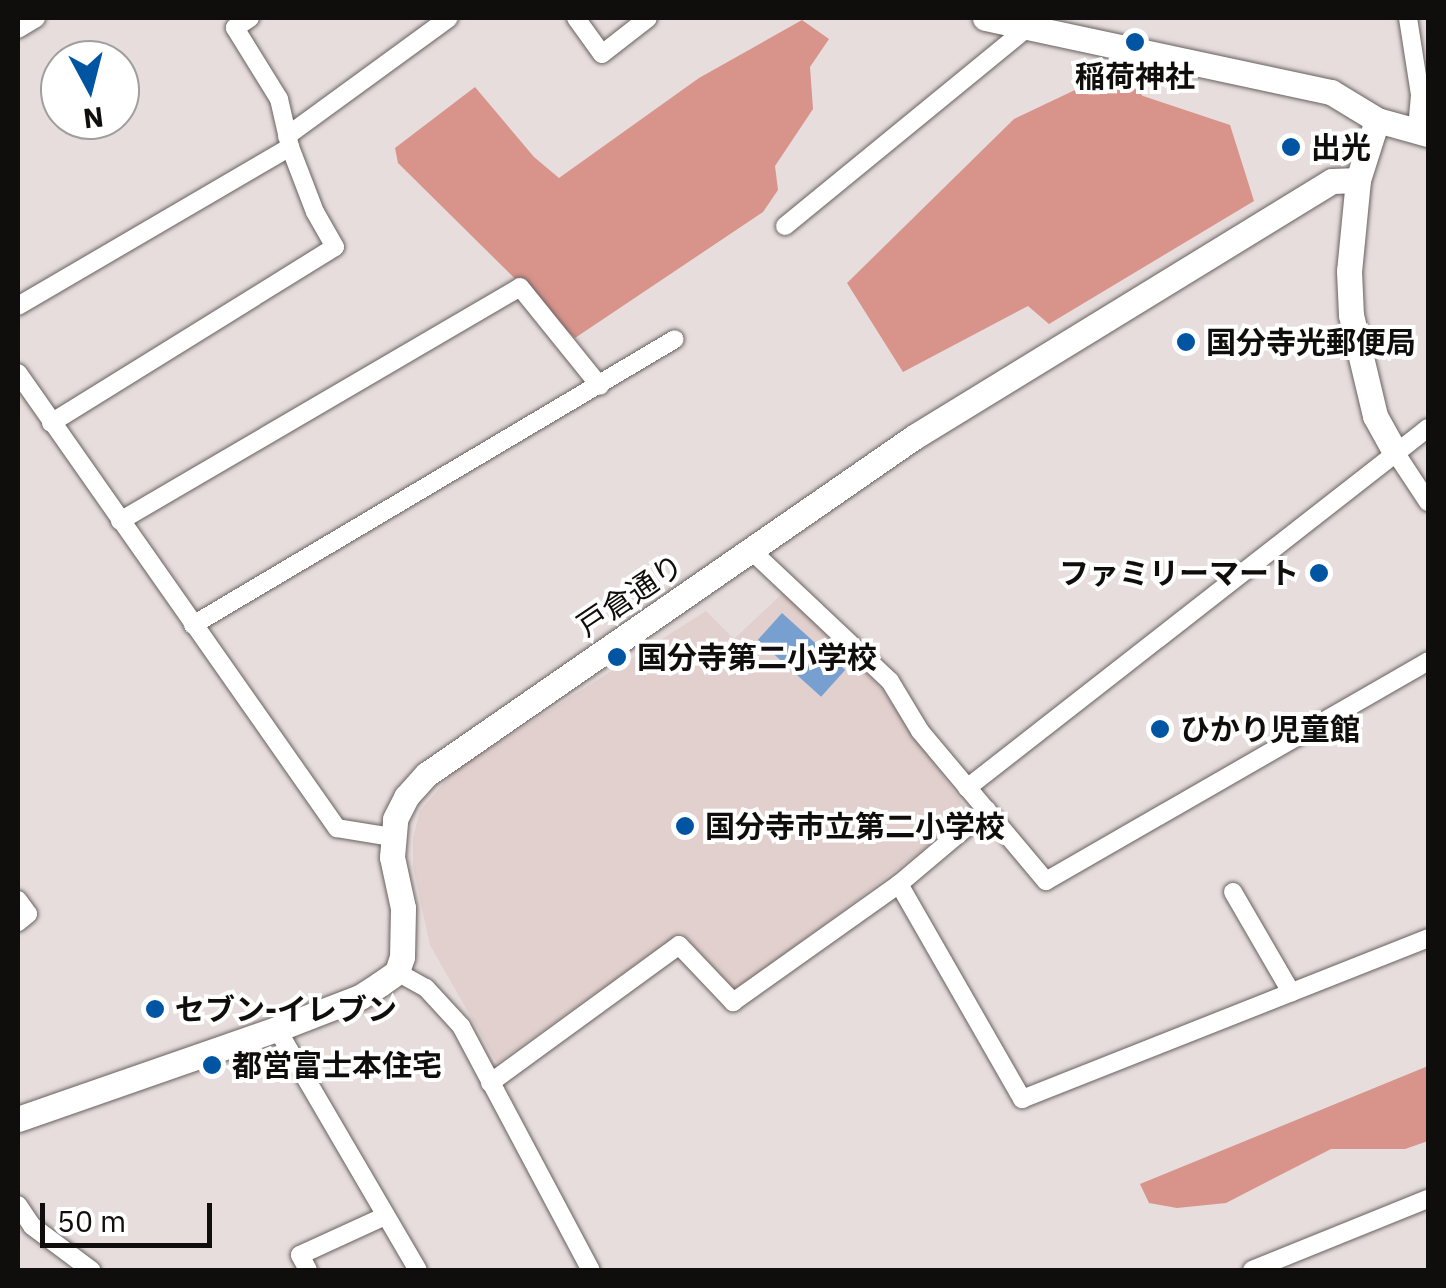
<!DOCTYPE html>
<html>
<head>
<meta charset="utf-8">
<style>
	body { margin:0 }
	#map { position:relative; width:1446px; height:1288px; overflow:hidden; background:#e6dddc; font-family:"IBM Plex Sans","Noto Sans JP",sans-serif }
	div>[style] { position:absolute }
	.built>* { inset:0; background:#e1d0cd }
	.forest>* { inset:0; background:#d8938a }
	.water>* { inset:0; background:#779fd0; transform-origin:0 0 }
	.roads { filter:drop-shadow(0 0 2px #686160) drop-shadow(0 0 2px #686160) }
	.street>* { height:18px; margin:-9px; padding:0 9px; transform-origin:9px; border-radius:9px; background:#fff }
	.secondary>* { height:25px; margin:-12.5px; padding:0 12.5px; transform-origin:12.5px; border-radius:12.5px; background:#fff }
	.dots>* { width:28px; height:28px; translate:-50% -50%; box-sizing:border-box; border:5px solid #fff; border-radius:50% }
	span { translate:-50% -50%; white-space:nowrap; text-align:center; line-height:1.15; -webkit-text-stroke:8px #fff; paint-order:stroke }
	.poi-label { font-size:30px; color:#100e0d; font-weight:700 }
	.left { translate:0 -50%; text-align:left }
	.right { translate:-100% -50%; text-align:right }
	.street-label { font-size:30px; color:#100e0d }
	.frame { position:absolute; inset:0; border:20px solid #100e0d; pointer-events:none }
	.north { position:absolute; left:40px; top:40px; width:100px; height:100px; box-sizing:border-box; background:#fff; border:2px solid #9f9f9e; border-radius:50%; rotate:173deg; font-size:28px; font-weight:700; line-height:40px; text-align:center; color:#100e0d }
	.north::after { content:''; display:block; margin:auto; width:35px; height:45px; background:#0055a3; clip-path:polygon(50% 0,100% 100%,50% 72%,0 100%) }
	.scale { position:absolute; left:40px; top:1203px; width:172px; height:45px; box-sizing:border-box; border:5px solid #100e0d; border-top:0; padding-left:12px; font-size:30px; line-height:35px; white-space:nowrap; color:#100e0d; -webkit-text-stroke:8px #fff; paint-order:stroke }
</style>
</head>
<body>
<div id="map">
	<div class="built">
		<i style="clip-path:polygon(785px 591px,882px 690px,970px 814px,736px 991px,681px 932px,497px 1063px,430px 945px,413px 867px,413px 838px,420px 811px,454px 771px,706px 611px,734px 639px)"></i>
	</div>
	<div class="forest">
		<i style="clip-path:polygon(802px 20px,829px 39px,810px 67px,813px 109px,775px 166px,778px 190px,763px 212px,575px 338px,398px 163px,395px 148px,475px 87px,534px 157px,559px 178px,699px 78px)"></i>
		<i style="clip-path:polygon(1115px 71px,1143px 96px,1230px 125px,1254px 201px,1049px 324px,1028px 306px,903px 372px,847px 283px,1014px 119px)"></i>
		<i style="clip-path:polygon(1428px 1066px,1428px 1141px,1405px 1149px,1331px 1149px,1226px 1203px,1177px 1208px,1149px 1203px,1140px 1184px)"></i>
	</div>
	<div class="water">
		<i style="left:782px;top:613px;width:85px;height:36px;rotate:42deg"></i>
	</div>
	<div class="roads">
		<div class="street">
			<i style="left:576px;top:18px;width:44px;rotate:54.2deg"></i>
			<i style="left:602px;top:54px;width:58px;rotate:-38deg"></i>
			<i style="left:1408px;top:18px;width:78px;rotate:81.1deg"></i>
			<i style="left:1420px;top:95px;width:37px;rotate:95deg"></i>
			<i style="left:18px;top:29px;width:21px;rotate:-31deg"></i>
			<i style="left:287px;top:136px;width:200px;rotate:-36.1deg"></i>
			<i style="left:785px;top:226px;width:314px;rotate:-39.3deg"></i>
			<i style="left:18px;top:306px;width:315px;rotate:-30.3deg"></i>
			<i style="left:18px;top:373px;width:556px;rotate:54.97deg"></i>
			<i style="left:337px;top:828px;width:56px;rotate:9.3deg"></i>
			<i style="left:51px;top:423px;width:334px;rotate:-31.8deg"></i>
			<i style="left:335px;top:247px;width:40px;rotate:-119.7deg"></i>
			<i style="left:315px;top:212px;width:70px;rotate:-111deg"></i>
			<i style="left:290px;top:147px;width:49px;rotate:-102.9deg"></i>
			<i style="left:279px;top:99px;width:84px;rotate:-121.8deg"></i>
			<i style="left:235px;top:28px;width:18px;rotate:-34deg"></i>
			<i style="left:1395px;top:452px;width:60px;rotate:56.6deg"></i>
			<i style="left:120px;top:521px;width:463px;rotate:-30.3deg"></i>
			<i style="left:520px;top:287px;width:127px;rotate:51.1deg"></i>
			<i style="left:753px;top:552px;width:188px;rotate:43.3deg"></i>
			<i style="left:890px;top:681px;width:58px;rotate:59deg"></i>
			<i style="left:920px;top:731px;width:196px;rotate:50deg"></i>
			<i style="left:1046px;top:881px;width:441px;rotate:-29.9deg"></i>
			<i style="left:193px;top:625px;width:560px;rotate:-30.68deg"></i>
			<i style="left:967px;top:788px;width:585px;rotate:-37.99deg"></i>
			<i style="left:899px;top:884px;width:248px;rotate:60.2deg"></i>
			<i style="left:1022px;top:1099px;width:437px;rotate:-21.6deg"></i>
			<i style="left:1233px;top:892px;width:116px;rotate:59.9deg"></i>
			<i style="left:18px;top:900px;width:17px;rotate:54deg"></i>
			<i style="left:28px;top:914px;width:13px;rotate:141deg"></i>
			<i style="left:397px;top:972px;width:33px;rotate:29deg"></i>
			<i style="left:426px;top:988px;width:52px;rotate:47.4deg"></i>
			<i style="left:461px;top:1026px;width:276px;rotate:62deg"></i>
			<i style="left:277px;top:1029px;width:279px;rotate:59.7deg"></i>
			<i style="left:490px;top:1083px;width:234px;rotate:-36.1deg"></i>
			<i style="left:679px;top:945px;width:79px;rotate:46.5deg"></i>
			<i style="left:733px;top:1002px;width:204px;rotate:-35.4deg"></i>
			<i style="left:899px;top:884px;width:115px;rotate:-40.1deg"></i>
			<i style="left:18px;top:1205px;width:25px;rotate:56deg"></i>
			<i style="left:32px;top:1226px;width:74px;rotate:36.7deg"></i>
			<i style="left:308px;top:1270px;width:17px;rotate:-118deg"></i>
			<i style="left:300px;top:1255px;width:94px;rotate:-24.6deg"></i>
			<i style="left:1252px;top:1270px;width:190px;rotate:-22deg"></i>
		</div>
		<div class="secondary">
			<i style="left:985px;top:18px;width:354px;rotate:12.1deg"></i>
			<i style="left:1331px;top:92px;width:54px;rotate:31.3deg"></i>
			<i style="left:1377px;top:120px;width:53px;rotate:15.4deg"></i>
			<i style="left:1377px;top:120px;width:63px;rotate:107.6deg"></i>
			<i style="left:1358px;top:180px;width:91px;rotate:95.6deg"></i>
			<i style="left:1349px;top:271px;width:44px;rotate:87.4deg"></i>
			<i style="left:1351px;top:315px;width:104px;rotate:76.6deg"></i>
			<i style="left:1375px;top:416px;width:41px;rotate:60.9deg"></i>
			<i style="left:18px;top:1119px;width:274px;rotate:-19.2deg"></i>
			<i style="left:277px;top:1029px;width:89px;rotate:-21.1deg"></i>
			<i style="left:360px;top:997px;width:24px;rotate:-33deg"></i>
			<i style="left:380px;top:984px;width:21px;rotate:-35deg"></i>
			<i style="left:397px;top:972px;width:16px;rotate:-72deg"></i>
			<i style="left:402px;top:957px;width:49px;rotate:-88.8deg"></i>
			<i style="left:403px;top:908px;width:52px;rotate:-102.2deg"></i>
			<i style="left:392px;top:857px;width:38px;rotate:-85deg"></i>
			<i style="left:395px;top:819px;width:25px;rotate:-63deg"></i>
			<i style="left:406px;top:797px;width:31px;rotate:-48deg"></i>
			<i style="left:427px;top:774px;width:592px;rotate:-34.68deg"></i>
			<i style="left:914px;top:437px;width:490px;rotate:-31.5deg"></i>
			<i style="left:1332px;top:181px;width:26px;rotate:-2deg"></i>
		</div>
	</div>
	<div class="dots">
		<i style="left:1135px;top:42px;background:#0055a3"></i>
		<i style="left:1291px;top:147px;background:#0055a3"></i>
		<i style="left:1186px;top:342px;background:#0055a3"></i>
		<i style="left:1319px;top:573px;background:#0055a3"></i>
		<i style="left:617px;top:657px;background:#0055a3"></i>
		<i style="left:1160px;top:729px;background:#0055a3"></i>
		<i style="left:685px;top:826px;background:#0055a3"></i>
		<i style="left:155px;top:1009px;background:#0055a3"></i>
		<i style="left:212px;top:1065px;background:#0055a3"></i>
	</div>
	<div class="poi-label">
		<span style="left:1135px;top:76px">稲荷神社</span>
		<span class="left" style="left:1311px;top:147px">出光</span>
		<span class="left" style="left:1206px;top:342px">国分寺光郵便局</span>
		<span class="right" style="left:1299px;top:573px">ファミリーマート</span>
		<span class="left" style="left:637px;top:657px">国分寺第二小学校</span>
		<span class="left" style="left:1180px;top:729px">ひかり児童館</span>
		<span class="left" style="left:705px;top:826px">国分寺市立第二小学校</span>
		<span class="left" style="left:175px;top:1009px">セブン-イレブン</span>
		<span class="left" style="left:232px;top:1065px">都営富士本住宅</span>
	</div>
	<div class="street-label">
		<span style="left:630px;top:595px;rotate:-34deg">戸倉通り</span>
	</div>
	<div class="frame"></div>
	<div class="north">N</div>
	<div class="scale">50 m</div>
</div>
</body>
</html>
